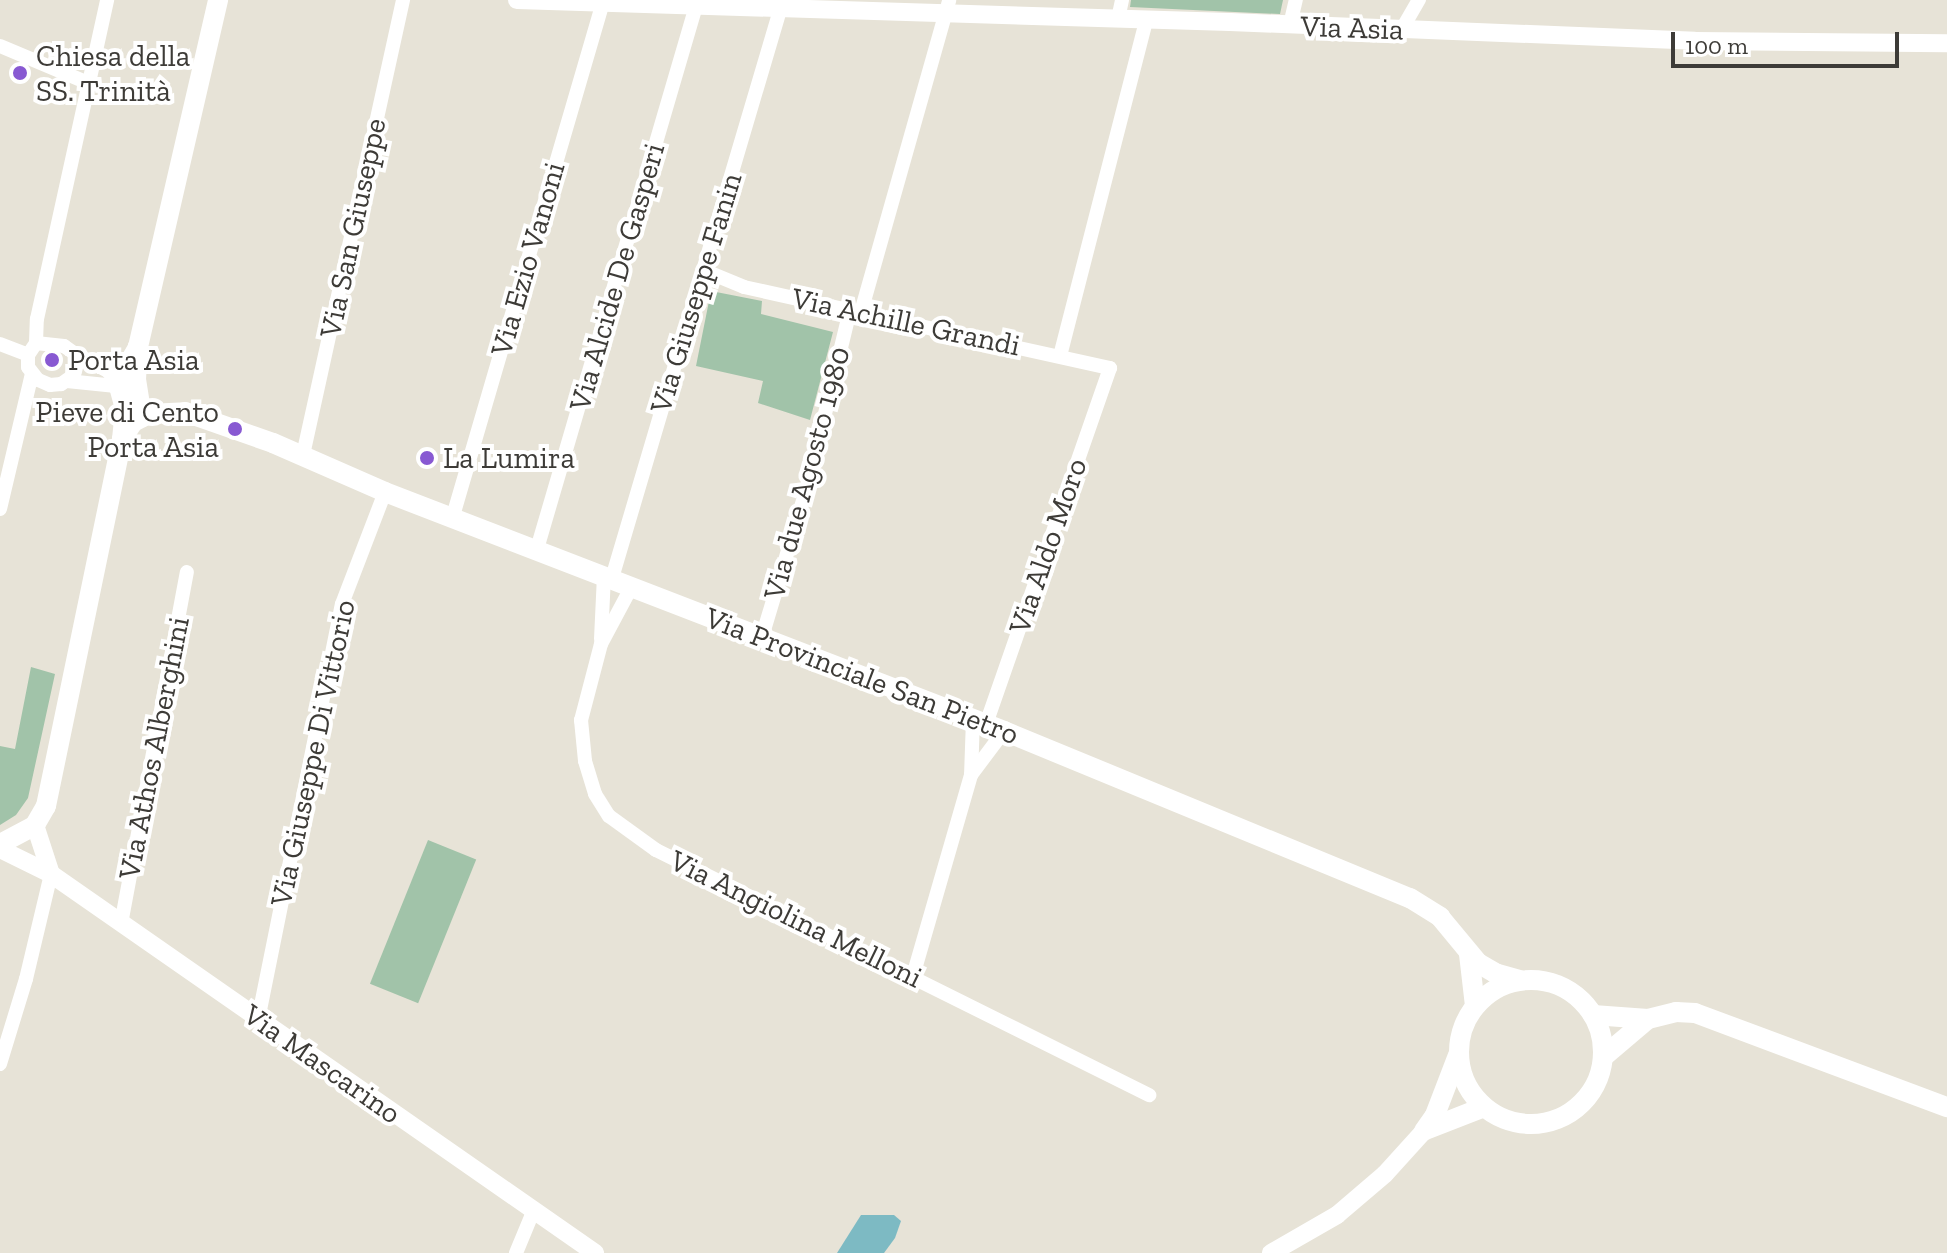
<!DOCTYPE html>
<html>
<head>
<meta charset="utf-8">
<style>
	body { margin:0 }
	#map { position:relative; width:1947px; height:1253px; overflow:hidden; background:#e7e3d7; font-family:"Zilla Slab",serif }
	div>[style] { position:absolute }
	.green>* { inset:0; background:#a1c3a9; transform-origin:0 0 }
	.water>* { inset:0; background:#7dbac3 }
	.minor>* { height:14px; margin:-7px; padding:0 7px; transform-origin:7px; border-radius:7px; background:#fff }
	.tertiary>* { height:18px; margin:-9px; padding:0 9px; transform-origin:9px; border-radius:9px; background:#fff }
	.secondary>* { height:20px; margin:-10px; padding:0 10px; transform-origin:10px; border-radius:10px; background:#fff }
	.secondary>.ring { margin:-10px; padding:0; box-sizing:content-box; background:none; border:20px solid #fff; border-radius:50% }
	.dots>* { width:22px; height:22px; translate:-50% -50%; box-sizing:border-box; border:4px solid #fff; border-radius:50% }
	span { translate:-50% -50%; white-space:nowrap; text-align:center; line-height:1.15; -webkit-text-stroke:8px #fff; paint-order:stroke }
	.street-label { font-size:30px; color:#3d3b37 }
	.poi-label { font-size:30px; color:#3d3b37 }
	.left { translate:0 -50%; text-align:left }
	.right { translate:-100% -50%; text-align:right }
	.scale { position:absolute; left:1671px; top:32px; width:228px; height:36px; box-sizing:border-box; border:4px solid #3d3b37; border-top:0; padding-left:10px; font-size:24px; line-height:28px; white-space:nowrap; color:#3d3b37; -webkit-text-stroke:6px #fff; paint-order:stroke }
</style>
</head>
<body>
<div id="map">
	<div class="green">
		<i style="clip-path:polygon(1131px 0,1283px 0,1280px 14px,1130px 7px)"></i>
		<i style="clip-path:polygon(711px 291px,762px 301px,761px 314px,833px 332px,810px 420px,758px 403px,763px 381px,696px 366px)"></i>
		<i style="clip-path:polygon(31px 667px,55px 674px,28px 798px,16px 815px,0 825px,0 746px,15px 749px)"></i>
		<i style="left:428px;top:840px;width:52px;height:155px;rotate:22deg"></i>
	</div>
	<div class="water">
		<i style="clip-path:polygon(861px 1215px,894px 1215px,901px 1221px,895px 1238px,884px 1253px,837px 1253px)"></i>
	</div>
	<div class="minor">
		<i style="left:1118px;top:19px;width:19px;rotate:-78deg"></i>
		<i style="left:1290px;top:25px;width:26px;rotate:-77deg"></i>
		<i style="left:1402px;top:29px;width:34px;rotate:-60deg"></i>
		<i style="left:0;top:46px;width:95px;rotate:22.8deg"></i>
		<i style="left:703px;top:270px;width:44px;rotate:22.5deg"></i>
		<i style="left:744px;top:287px;width:375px;rotate:12.5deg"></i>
		<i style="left:1110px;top:368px;width:377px;rotate:109.2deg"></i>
		<i style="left:861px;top:312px;width:324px;rotate:-74.2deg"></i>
		<i style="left:36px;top:343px;width:24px;rotate:-88deg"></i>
		<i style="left:37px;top:319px;width:327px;rotate:-77.6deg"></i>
		<i style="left:36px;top:343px;width:28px;rotate:6deg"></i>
		<i style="left:64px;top:346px;width:12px;rotate:35deg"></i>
		<i style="left:74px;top:353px;width:8px;rotate:60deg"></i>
		<i style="left:78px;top:360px;width:16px;rotate:105deg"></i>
		<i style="left:74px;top:375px;width:16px;rotate:145deg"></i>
		<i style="left:61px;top:384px;width:11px;rotate:175deg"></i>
		<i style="left:50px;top:385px;width:13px;rotate:-157deg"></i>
		<i style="left:38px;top:380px;width:16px;rotate:-128deg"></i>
		<i style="left:28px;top:367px;width:12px;rotate:-90deg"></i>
		<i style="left:28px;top:355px;width:14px;rotate:-56deg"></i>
		<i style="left:0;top:344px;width:30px;rotate:21deg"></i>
		<i style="left:74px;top:353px;width:38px;rotate:28deg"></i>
		<i style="left:108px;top:371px;width:19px;rotate:55deg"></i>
		<i style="left:1060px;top:356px;width:347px;rotate:-75.6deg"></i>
		<i style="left:67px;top:381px;width:59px;rotate:5.8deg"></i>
		<i style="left:303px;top:455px;width:466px;rotate:-77.6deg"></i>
		<i style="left:0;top:509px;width:139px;rotate:-76.7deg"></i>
		<i style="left:453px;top:516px;width:535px;rotate:-73.73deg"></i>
		<i style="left:537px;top:549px;width:566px;rotate:-73.68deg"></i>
		<i style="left:612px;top:578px;width:603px;rotate:-73.52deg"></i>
		<i style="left:632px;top:586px;width:66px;rotate:118.1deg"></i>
		<i style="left:601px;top:644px;width:79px;rotate:104.7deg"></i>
		<i style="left:581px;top:720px;width:41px;rotate:84.4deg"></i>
		<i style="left:585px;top:761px;width:34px;rotate:73deg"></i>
		<i style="left:595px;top:794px;width:26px;rotate:58deg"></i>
		<i style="left:609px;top:816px;width:58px;rotate:35.9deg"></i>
		<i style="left:656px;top:850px;width:551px;rotate:26.43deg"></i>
		<i style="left:762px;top:637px;width:160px;rotate:-73.3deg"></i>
		<i style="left:808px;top:484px;width:179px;rotate:-76.4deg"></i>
		<i style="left:601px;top:639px;width:64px;rotate:-87.3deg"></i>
		<i style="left:973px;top:719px;width:56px;rotate:92deg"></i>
		<i style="left:971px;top:775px;width:55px;rotate:-53.1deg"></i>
		<i style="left:121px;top:924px;width:358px;rotate:-79.4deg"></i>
		<i style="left:913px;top:976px;width:209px;rotate:-73.9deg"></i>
		<i style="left:258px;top:1020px;width:424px;rotate:-78.6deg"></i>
		<i style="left:342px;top:604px;width:120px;rotate:-69deg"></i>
		<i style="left:0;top:1064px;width:89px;rotate:-73deg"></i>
		<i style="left:26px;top:979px;width:108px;rotate:-76.6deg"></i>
		<i style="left:516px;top:1253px;width:44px;rotate:-67.5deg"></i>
	</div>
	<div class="tertiary">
		<i style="left:517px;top:0;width:713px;rotate:1.77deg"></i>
		<i style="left:1230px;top:22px;width:465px;rotate:2.3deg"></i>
		<i style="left:1695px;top:41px;width:252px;rotate:0.5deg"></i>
		<i style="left:35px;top:825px;width:52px;rotate:71.9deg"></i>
		<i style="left:0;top:849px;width:57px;rotate:26.1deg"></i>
		<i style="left:51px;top:874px;width:663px;rotate:34.86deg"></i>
		<i style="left:1271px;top:1253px;width:76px;rotate:-29.9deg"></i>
		<i style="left:1337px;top:1215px;width:63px;rotate:-40.5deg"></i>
		<i style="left:1385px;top:1174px;width:58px;rotate:-47.8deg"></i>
	</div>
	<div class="secondary">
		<i style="left:142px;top:417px;width:37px;rotate:-99deg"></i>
		<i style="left:136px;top:380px;width:33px;rotate:-87deg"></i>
		<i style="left:138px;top:347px;width:356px;rotate:-77deg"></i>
		<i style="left:122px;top:439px;width:20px;rotate:-57deg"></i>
		<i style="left:133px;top:422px;width:18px;rotate:-27deg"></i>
		<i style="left:149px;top:414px;width:36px;rotate:-3deg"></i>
		<i style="left:185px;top:412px;width:93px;rotate:19.4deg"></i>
		<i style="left:273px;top:443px;width:122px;rotate:23.6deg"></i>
		<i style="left:385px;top:492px;width:664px;rotate:21.11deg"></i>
		<i style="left:1004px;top:731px;width:439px;rotate:22.4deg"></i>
		<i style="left:1410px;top:898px;width:36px;rotate:32deg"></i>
		<i style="left:1440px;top:917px;width:60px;rotate:50.4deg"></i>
		<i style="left:1478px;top:963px;width:20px;rotate:30deg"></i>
		<i style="left:1495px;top:973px;width:26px;rotate:16deg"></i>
		<i style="left:0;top:844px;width:40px;rotate:-28deg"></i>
		<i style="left:35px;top:825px;width:22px;rotate:-60deg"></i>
		<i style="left:46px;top:806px;width:375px;rotate:-78.3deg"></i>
		<i style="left:122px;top:439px;width:30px;rotate:-84deg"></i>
		<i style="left:125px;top:409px;width:23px;rotate:-105deg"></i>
		<i style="left:119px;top:387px;width:12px;rotate:-76deg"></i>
		<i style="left:122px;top:375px;width:32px;rotate:-60deg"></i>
		<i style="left:1469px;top:954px;width:52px;rotate:83.4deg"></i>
		<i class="ring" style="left:1459px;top:980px;width:124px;height:124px"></i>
		<i style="left:1593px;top:1015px;width:55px;rotate:4.2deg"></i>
		<i style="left:1648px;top:1019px;width:29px;rotate:-14deg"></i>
		<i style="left:1676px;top:1012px;width:19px;rotate:3deg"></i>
		<i style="left:1695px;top:1013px;width:269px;rotate:20.5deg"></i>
		<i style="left:1603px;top:1057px;width:59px;rotate:-40.2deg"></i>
		<i style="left:1428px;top:1129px;width:60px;rotate:-21.4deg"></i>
		<i style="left:1424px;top:1131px;width:19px;rotate:-55deg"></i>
		<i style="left:1435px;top:1115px;width:64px;rotate:-69deg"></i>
	</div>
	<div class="dots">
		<i style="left:20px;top:73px;background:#8859d2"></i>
		<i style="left:52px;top:360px;background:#8859d2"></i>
		<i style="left:235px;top:429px;background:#8859d2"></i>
		<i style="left:427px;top:458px;background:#8859d2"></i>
	</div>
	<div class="street-label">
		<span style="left:1352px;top:28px;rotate:2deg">Via Asia</span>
		<span style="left:353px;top:228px;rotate:-78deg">Via San Giuseppe</span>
		<span style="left:528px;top:259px;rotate:-74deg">Via Ezio Vanoni</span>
		<span style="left:617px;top:277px;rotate:-74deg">Via Alcide De Gasperi</span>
		<span style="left:696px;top:293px;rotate:-73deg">Via Giuseppe Fanin</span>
		<span style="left:906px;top:322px;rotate:12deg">Via Achille Grandi</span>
		<span style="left:807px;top:473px;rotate:-75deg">Via due Agosto 1980</span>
		<span style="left:1048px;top:546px;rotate:-71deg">Via Aldo Moro</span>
		<span style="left:862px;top:676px;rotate:21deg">Via Provinciale San Pietro</span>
		<span style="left:154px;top:748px;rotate:-79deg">Via Athos Alberghini</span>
		<span style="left:313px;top:753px;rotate:-78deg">Via Giuseppe Di Vittorio</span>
		<span style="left:796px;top:919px;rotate:26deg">Via Angiolina Melloni</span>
		<span style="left:322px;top:1064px;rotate:35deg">Via Mascarino</span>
	</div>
	<div class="poi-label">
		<span class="left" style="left:36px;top:73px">Chiesa della<br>SS. Trinità</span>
		<span class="left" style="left:68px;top:360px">Porta Asia</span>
		<span class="right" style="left:219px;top:429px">Pieve di Cento<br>Porta Asia</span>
		<span class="left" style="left:443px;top:458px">La Lumira</span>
	</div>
	<div class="scale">100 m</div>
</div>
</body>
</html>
